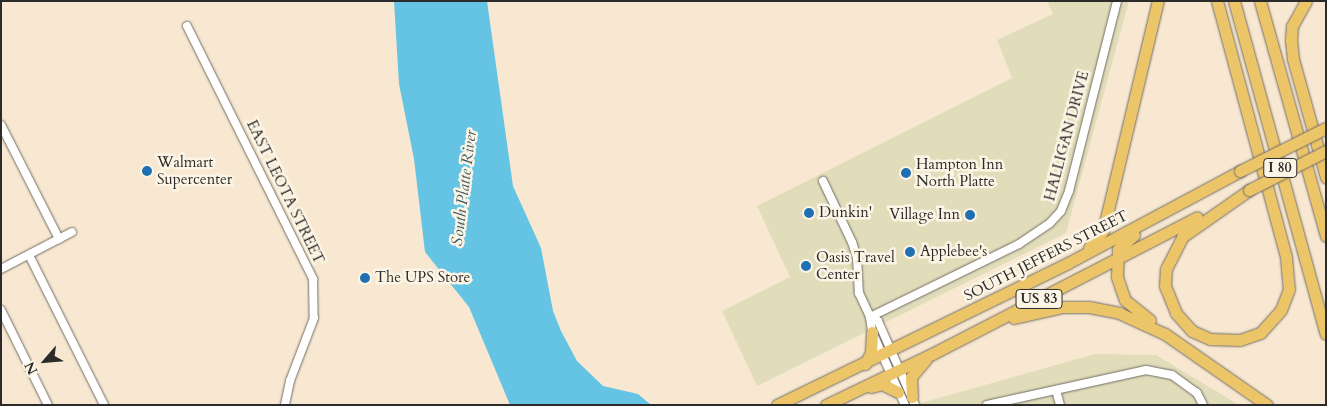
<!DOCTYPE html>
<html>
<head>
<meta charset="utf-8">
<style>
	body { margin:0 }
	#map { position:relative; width:1327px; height:406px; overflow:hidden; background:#f8e8d1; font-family:Cardo,serif }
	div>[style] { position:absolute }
	.built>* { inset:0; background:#e1dcba }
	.water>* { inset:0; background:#65c4e3 }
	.roads { filter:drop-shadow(0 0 1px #736d65) drop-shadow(0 0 1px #736d65) }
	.minor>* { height:8px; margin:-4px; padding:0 4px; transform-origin:4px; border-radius:4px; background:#fff }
	.highway>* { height:11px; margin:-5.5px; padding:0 5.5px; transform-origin:5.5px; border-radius:5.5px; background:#edc569 }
	.bridges { filter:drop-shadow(0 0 1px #736d65) drop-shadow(0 0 1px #736d65) }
	.highway-bridge>* { height:11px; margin:-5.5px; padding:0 5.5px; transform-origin:5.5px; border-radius:5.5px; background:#edc569 }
	.dots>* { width:14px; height:14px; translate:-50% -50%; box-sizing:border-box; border:2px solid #fcf5e5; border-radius:50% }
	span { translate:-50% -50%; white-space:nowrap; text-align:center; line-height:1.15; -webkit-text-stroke:5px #fcf5e5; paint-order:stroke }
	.shield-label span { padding:1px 4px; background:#fcf5e5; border:1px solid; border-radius:4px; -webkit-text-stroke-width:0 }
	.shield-label { font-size:14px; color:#2b2b2b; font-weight:700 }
	.street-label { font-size:15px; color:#2b2b2b }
	.poi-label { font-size:15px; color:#2b2b2b }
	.left { translate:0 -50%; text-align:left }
	.right { translate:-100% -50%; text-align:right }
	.water-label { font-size:16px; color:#3c5962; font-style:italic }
	.frame { position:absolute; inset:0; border:2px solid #2b2b2b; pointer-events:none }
	.north { position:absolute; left:20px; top:336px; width:50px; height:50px; -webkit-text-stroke:4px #fcf5e5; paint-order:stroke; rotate:243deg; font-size:14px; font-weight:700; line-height:20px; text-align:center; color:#2b2b2b }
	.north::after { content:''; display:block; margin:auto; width:18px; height:22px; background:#2b2b2b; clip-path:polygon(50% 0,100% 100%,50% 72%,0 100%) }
</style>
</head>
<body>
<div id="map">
	<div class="built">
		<i style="clip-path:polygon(1047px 1px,1129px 1px,1066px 233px,757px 386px,722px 311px,790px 277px,757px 206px,1012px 78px,997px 40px,1053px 14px)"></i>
		<i style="clip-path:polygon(1095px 354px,1156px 355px,1239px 405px,914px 405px)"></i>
	</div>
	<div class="water">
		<i style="clip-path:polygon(394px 1px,487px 1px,513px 186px,541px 248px,553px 311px,561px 331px,577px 361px,603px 386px,638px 394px,651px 405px,510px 405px,469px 307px,425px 252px,414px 159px,399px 84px)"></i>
	</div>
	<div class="roads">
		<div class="minor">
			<i style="left:187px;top:26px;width:283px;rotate:63.5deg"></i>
			<i style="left:313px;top:279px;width:39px;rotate:89deg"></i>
			<i style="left:314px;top:318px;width:67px;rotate:110.9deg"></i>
			<i style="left:290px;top:381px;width:25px;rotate:102deg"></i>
			<i style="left:1px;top:125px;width:128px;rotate:63deg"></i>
			<i style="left:823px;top:181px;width:68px;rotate:64.6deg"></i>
			<i style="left:852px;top:242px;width:16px;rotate:72deg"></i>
			<i style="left:857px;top:257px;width:36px;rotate:87deg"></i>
			<i style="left:859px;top:293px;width:26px;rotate:65deg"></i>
			<i style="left:29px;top:255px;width:168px;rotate:63.4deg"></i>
			<i style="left:1px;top:269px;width:80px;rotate:-27.5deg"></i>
			<i style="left:1px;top:310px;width:106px;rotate:63.7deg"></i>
			<i style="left:870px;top:317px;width:166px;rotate:-26.1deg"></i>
			<i style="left:1019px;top:244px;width:37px;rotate:-34deg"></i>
			<i style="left:1050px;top:223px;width:16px;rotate:-47deg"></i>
			<i style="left:1061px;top:211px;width:22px;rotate:-68deg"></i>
			<i style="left:1069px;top:191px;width:196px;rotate:-75.8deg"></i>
			<i style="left:870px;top:317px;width:9px;rotate:27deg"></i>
			<i style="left:878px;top:321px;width:92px;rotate:66.2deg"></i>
			<i style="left:870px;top:317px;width:15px;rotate:82deg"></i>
			<i style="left:872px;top:332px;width:80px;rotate:65.7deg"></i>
			<i style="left:1056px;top:390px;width:16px;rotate:75deg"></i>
			<i style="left:987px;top:405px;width:163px;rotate:-12.4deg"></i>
			<i style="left:1146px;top:370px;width:26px;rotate:11deg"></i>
			<i style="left:1172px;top:375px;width:31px;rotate:36deg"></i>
			<i style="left:1197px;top:393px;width:13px;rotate:63deg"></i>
		</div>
		<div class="highway">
			<i style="left:1217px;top:1px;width:265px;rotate:74.9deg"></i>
			<i style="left:1286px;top:257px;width:32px;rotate:85deg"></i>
			<i style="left:1289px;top:289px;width:22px;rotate:111deg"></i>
			<i style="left:1281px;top:310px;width:31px;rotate:132deg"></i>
			<i style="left:1260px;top:333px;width:21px;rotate:161deg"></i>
			<i style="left:1240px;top:340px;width:30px;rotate:-178deg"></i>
			<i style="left:1210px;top:339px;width:20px;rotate:-156deg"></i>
			<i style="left:1192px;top:331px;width:24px;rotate:-132deg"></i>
			<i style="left:1176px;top:313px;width:29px;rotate:-112deg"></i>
			<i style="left:1165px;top:286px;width:17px;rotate:-87deg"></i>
			<i style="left:1166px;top:269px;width:36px;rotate:-63deg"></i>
			<i style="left:1182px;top:237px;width:82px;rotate:-35deg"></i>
			<i style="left:1234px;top:1px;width:345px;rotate:74.6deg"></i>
			<i style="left:1260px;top:1px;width:244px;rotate:74.3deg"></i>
			<i style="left:1306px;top:1px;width:29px;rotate:119deg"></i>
			<i style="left:1292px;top:26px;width:14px;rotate:94deg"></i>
			<i style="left:1291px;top:40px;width:19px;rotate:84deg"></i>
			<i style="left:1293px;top:59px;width:123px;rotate:74.4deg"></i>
			<i style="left:1134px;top:235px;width:21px;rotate:139deg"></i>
			<i style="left:1118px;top:249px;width:28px;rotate:92deg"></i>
			<i style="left:1117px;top:277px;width:24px;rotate:71deg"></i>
			<i style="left:1125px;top:300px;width:32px;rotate:39deg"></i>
			<i style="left:1089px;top:248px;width:22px;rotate:-51deg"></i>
			<i style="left:1103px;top:231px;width:236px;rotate:-76.6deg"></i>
			<i style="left:1014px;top:318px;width:49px;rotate:-12.9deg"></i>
			<i style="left:1062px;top:307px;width:27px"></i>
			<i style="left:1089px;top:307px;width:31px;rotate:11deg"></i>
			<i style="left:1119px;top:313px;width:51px;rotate:24.5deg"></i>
			<i style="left:1165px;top:334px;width:124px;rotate:34.8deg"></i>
			<i style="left:865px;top:364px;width:13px;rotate:-63deg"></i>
			<i style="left:871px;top:352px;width:20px;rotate:-87deg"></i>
			<i style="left:871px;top:387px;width:11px;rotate:-15deg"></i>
			<i style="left:882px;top:384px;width:18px;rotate:27deg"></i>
			<i style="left:912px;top:397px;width:20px;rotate:-93deg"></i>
			<i style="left:911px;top:377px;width:23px;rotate:-50deg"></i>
			<i style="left:777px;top:405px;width:324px;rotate:-26deg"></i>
			<i style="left:1068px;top:263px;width:195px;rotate:-28.1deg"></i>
			<i style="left:826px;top:405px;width:118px;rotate:-25.7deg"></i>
			<i style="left:932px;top:354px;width:298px;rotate:-27.3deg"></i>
		</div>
	</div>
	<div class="bridges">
		<div class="highway-bridge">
			<i style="left:1240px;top:171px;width:96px;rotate:-26.6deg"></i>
			<i style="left:1249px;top:190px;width:86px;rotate:-26.9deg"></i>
		</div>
	</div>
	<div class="dots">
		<i style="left:147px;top:171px;background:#1f6fb2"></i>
		<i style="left:906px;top:173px;background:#1f6fb2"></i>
		<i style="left:809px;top:213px;background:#1f6fb2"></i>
		<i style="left:970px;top:215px;background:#1f6fb2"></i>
		<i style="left:910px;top:252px;background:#1f6fb2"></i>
		<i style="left:806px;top:266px;background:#1f6fb2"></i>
		<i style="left:365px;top:278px;background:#1f6fb2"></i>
	</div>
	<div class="shield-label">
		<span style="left:1280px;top:168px">I 80</span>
		<span style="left:1039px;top:299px">US 83</span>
	</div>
	<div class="street-label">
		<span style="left:1067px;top:136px;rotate:-75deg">HALLIGAN DRIVE</span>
		<span style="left:285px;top:192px;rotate:64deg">EAST LEOTA STREET</span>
		<span style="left:1046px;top:256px;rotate:-27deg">SOUTH JEFFERS STREET</span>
	</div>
	<div class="poi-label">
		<span class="left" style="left:157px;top:171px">Walmart<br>Supercenter</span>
		<span class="left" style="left:916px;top:173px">Hampton Inn<br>North Platte</span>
		<span class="left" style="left:819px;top:213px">Dunkin'</span>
		<span class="right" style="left:960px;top:215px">Village Inn</span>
		<span class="left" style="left:920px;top:252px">Applebee's</span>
		<span class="left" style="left:816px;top:266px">Oasis Travel<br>Center</span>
		<span class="left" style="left:375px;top:278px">The UPS Store</span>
	</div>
	<div class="water-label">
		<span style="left:464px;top:188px;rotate:-83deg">South Platte River</span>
	</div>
	<div class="frame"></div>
	<div class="north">N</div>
</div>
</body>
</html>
